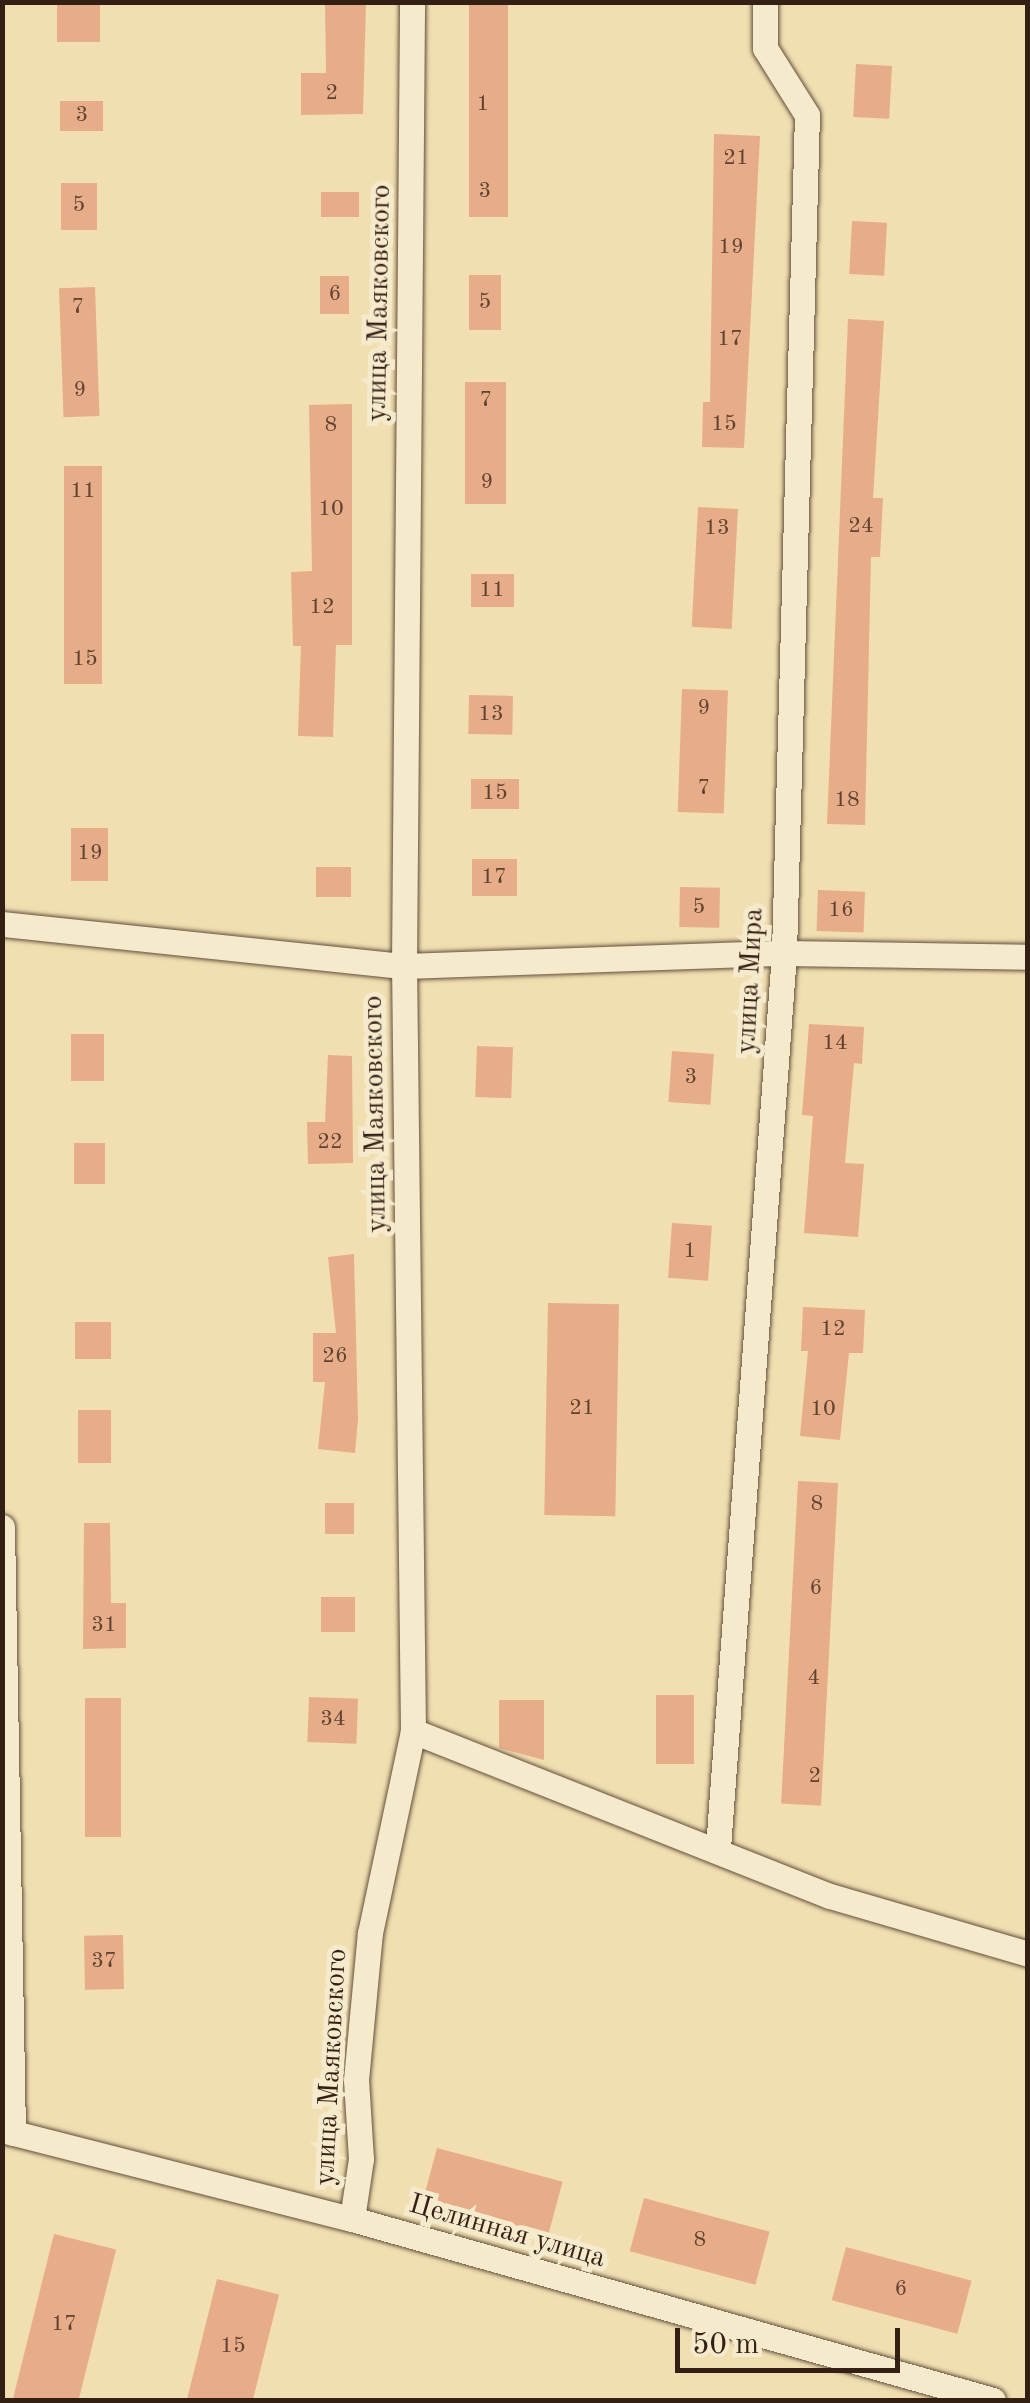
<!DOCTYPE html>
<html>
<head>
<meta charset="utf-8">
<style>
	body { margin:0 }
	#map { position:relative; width:1030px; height:2403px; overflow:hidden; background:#f1dfb1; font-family:"Old Standard TT",serif }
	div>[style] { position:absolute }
	.building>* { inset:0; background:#e6ad88; transform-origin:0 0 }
	.roads { filter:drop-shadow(0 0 2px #634f3c) drop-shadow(0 0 2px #634f3c) }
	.minor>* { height:25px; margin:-12.5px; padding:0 12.5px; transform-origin:12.5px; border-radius:12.5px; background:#f6eacc }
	span { translate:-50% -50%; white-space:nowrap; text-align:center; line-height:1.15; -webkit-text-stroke:10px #f6eacc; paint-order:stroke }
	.number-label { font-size:22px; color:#604232 }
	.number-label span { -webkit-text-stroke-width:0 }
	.street-label { font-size:28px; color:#341f15 }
	.frame { position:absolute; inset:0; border:5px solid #341f15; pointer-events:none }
	.scale { position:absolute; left:675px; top:2328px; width:225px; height:45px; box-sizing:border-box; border:5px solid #341f15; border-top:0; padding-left:12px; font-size:30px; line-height:35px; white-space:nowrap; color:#341f15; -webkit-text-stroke:8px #f6eacc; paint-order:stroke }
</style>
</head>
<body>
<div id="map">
	<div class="building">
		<i style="left:57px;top:2px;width:43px;height:40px"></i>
		<i style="clip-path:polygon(325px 2px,366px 2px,363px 114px,301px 115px,301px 73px,326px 73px)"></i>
		<i style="left:469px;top:5px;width:39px;height:212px"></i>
		<i style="left:856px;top:64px;width:36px;height:53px;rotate:3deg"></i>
		<i style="left:60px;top:101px;width:43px;height:30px"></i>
		<i style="clip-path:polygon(714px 134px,760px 136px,744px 448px,702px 447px,703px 402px,710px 402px)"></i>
		<i style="left:61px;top:183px;width:36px;height:47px"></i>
		<i style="left:359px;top:192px;width:25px;height:38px;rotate:90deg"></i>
		<i style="left:852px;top:221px;width:35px;height:53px;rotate:3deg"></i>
		<i style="left:469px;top:275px;width:32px;height:55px"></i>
		<i style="left:320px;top:276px;width:29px;height:38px"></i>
		<i style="left:95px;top:287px;width:129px;height:36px;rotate:88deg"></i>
		<i style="clip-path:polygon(848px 319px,884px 321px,873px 498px,883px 498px,880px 557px,871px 557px,865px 825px,827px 824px)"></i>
		<i style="left:465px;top:382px;width:41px;height:122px"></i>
		<i style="clip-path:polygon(352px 404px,352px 645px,336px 645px,333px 737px,298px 736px,301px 646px,293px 646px,291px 572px,312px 571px,309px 405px)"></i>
		<i style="left:64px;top:466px;width:38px;height:218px"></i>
		<i style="left:698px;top:507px;width:40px;height:120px;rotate:3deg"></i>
		<i style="left:471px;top:574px;width:43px;height:33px"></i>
		<i style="left:682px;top:689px;width:46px;height:123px;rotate:2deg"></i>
		<i style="left:469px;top:695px;width:44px;height:39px;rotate:1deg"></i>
		<i style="left:471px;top:779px;width:48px;height:30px"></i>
		<i style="left:71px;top:828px;width:37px;height:53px"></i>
		<i style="left:472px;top:859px;width:45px;height:37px"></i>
		<i style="left:351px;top:867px;width:30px;height:35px;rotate:90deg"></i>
		<i style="left:680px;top:887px;width:40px;height:40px;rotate:1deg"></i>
		<i style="left:818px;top:890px;width:47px;height:41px;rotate:2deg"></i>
		<i style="clip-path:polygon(809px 1024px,864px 1027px,862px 1064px,854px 1063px,845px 1163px,864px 1164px,858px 1237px,804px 1233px,813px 1116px,802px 1115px)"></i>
		<i style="left:71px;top:1034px;width:33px;height:47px"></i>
		<i style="left:477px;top:1046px;width:36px;height:51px;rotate:2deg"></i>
		<i style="left:672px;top:1051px;width:42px;height:51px;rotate:4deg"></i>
		<i style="clip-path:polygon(328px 1055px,352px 1056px,353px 1163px,308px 1164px,307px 1122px,325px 1122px)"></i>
		<i style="left:74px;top:1143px;width:31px;height:41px"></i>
		<i style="left:672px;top:1223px;width:40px;height:55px;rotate:4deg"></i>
		<i style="clip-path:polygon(354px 1254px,358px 1419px,355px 1453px,318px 1449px,325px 1382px,313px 1382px,313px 1333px,336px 1333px,328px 1257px)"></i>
		<i style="left:548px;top:1303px;width:71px;height:212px;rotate:1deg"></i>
		<i style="clip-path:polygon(803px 1307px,865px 1310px,863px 1353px,849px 1353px,840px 1440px,800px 1436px,808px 1351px,801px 1351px)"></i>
		<i style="left:75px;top:1322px;width:36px;height:37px"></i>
		<i style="left:78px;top:1410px;width:33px;height:53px"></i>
		<i style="left:798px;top:1481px;width:40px;height:323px;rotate:3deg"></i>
		<i style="left:354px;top:1503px;width:31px;height:29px;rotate:90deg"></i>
		<i style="clip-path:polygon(84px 1523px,110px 1523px,111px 1603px,126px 1603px,126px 1648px,83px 1649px)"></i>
		<i style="left:355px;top:1597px;width:35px;height:34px;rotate:90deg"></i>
		<i style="left:656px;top:1695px;width:38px;height:69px"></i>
		<i style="left:309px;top:1697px;width:49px;height:45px;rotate:2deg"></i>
		<i style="left:85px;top:1698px;width:36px;height:139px"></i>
		<i style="clip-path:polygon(499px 1700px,544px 1700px,544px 1760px,499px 1748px)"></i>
		<i style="left:123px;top:1935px;width:54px;height:39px;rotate:89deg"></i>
		<i style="left:437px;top:2148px;width:130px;height:55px;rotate:15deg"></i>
		<i style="left:644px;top:2198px;width:130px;height:55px;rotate:15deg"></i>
		<i style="left:54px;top:2234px;width:64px;height:171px;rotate:14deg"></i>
		<i style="left:846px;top:2247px;width:130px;height:55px;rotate:15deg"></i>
		<i style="left:217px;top:2279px;width:64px;height:125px;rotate:14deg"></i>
	</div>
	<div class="roads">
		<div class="minor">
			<i style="left:2px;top:924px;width:404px;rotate:6deg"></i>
			<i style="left:404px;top:966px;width:380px;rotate:-2deg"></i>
			<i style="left:784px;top:953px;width:244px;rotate:0.9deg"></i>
			<i style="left:2px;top:1527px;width:606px;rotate:88.96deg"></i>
			<i style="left:413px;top:1731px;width:448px;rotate:21.6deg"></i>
			<i style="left:830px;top:1896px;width:206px;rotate:16.3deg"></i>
			<i style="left:718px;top:1848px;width:897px;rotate:-85.78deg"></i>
			<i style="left:784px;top:953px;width:838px;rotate:-88.43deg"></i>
			<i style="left:807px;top:115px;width:79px;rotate:-122.1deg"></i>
			<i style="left:765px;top:48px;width:46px;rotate:-90deg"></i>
			<i style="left:2px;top:2130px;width:361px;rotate:14.3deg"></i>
			<i style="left:352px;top:2219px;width:666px;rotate:15.77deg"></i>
			<i style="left:352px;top:2219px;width:61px;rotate:-81.5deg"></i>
			<i style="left:361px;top:2159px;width:79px;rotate:-93.6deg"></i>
			<i style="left:356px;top:2080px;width:148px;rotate:-84.6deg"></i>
			<i style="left:370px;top:1933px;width:207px;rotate:-78deg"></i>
			<i style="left:413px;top:1731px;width:765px;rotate:-90.67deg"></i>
			<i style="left:404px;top:966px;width:964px;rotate:-89.52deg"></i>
		</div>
	</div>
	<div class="number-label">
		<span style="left:332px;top:94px">2</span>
		<span style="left:483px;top:105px">1</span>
		<span style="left:82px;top:116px">3</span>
		<span style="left:736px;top:159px">21</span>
		<span style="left:485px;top:192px">3</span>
		<span style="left:79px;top:206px">5</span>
		<span style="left:731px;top:248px">19</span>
		<span style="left:335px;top:295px">6</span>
		<span style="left:485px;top:303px">5</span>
		<span style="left:78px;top:308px">7</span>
		<span style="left:730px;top:340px">17</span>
		<span style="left:80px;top:391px">9</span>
		<span style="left:486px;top:401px">7</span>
		<span style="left:724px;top:425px">15</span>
		<span style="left:331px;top:426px">8</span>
		<span style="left:487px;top:483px">9</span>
		<span style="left:83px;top:492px">11</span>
		<span style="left:331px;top:510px">10</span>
		<span style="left:861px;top:527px">24</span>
		<span style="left:717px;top:529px">13</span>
		<span style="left:492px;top:591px">11</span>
		<span style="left:322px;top:608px">12</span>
		<span style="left:85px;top:660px">15</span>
		<span style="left:704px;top:709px">9</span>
		<span style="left:491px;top:715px">13</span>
		<span style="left:704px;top:789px">7</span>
		<span style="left:495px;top:794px">15</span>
		<span style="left:847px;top:801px">18</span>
		<span style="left:90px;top:854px">19</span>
		<span style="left:494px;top:878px">17</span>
		<span style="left:699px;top:908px">5</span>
		<span style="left:841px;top:911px">16</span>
		<span style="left:835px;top:1044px">14</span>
		<span style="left:691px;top:1078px">3</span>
		<span style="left:330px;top:1143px">22</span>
		<span style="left:690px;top:1252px">1</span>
		<span style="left:833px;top:1330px">12</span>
		<span style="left:335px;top:1357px">26</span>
		<span style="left:582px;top:1409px">21</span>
		<span style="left:823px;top:1410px">10</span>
		<span style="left:817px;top:1505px">8</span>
		<span style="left:816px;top:1589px">6</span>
		<span style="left:104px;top:1626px">31</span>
		<span style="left:814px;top:1679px">4</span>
		<span style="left:333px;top:1720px">34</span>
		<span style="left:815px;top:1777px">2</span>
		<span style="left:104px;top:1962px">37</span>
		<span style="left:700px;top:2241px">8</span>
		<span style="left:901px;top:2290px">6</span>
		<span style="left:64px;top:2325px">17</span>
		<span style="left:233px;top:2347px">15</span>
	</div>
	<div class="street-label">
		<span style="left:380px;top:303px;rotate:-89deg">улица Маяковского</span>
		<span style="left:751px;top:981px;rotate:-87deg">улица Мира</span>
		<span style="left:376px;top:1114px;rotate:-91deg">улица Маяковского</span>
		<span style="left:332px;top:2067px;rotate:-87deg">улица Маяковского</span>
		<span style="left:507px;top:2232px;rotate:16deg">Целинная улица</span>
	</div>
	<div class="frame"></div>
	<div class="scale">50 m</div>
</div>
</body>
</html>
